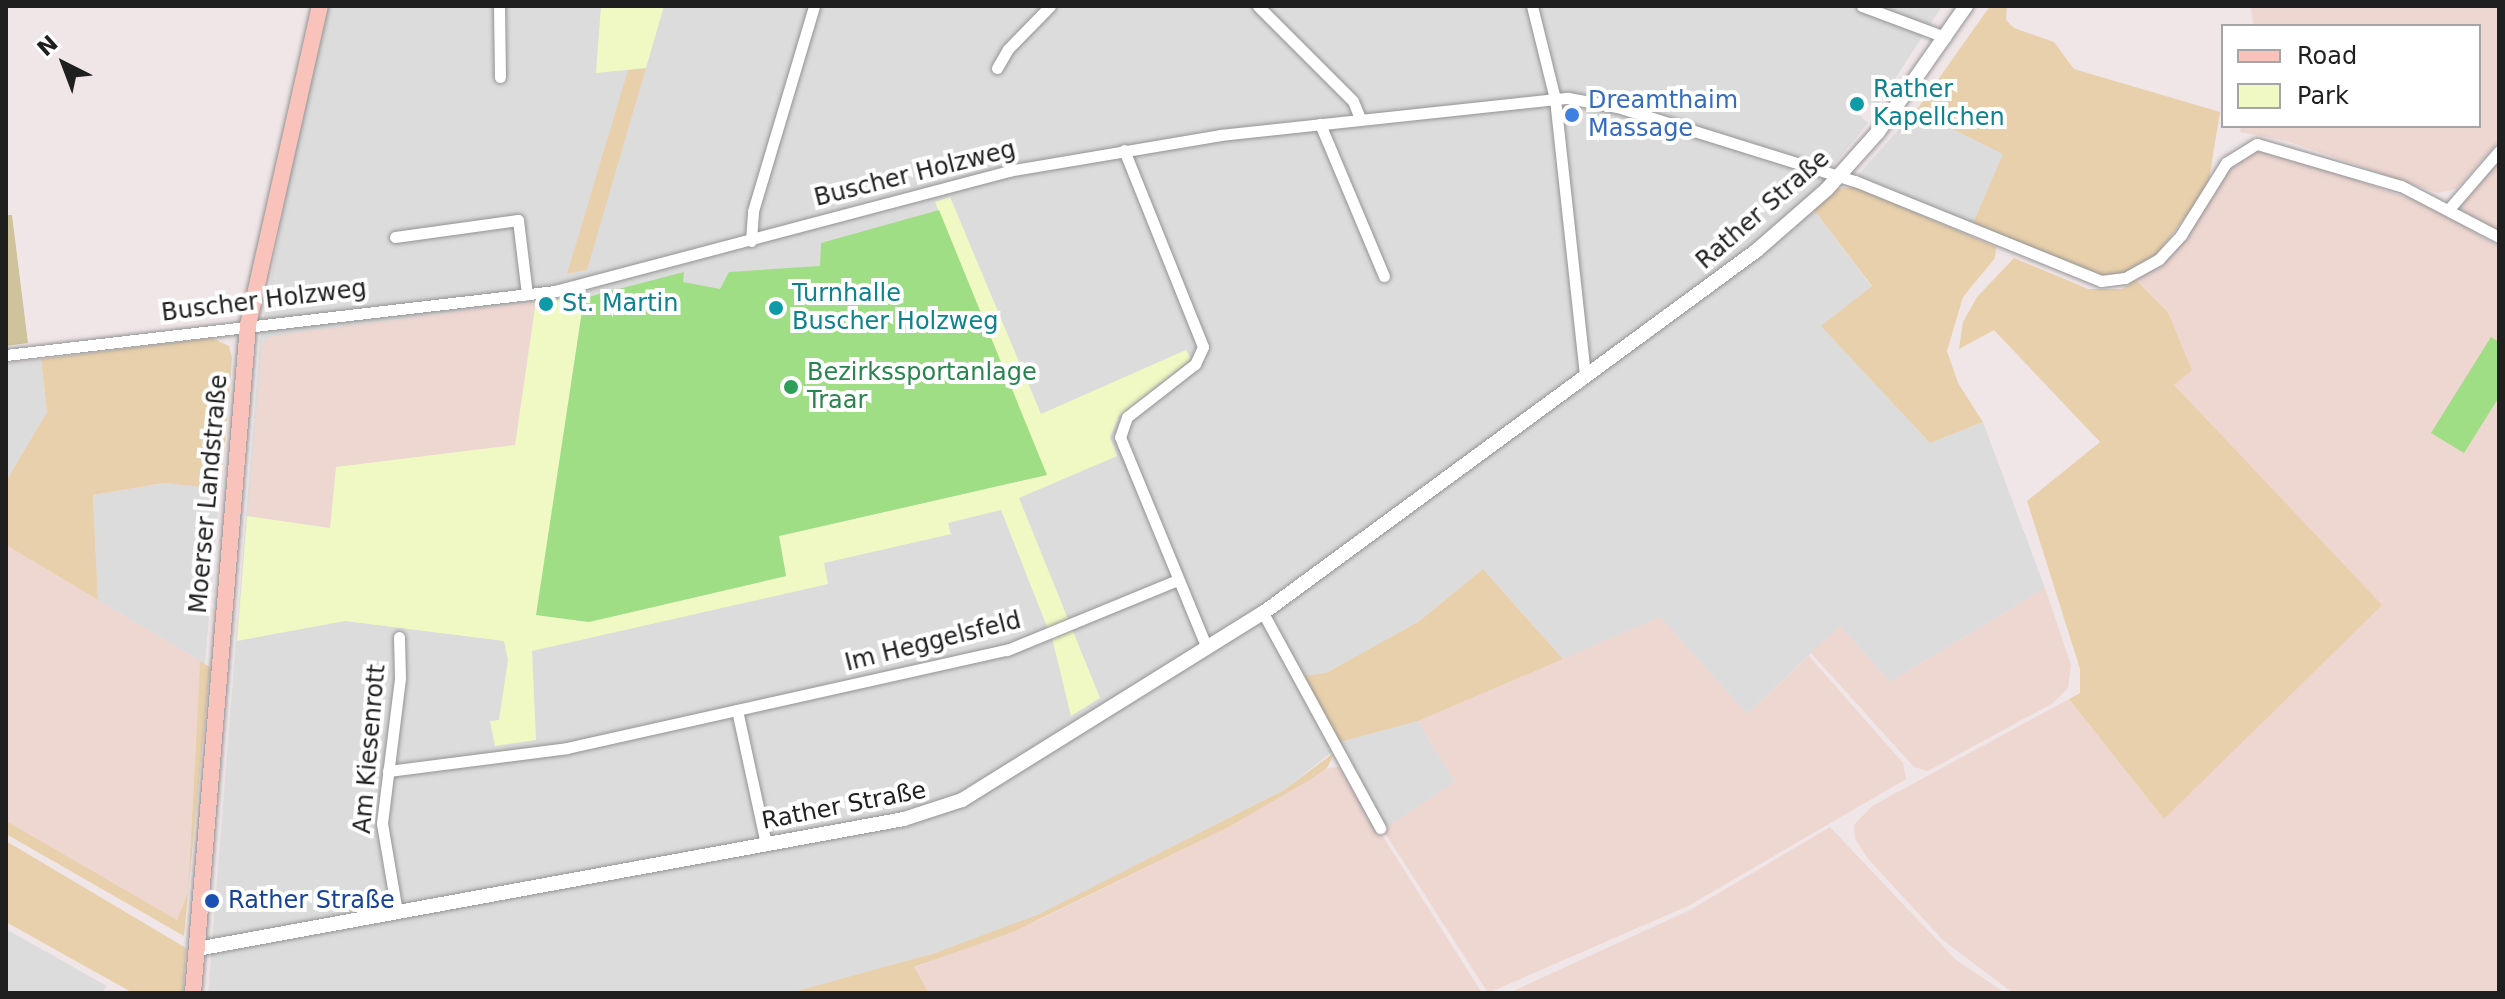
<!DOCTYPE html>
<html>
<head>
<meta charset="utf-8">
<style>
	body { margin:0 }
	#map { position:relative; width:2505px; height:999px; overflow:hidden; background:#f0e6e8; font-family:"DejaVu Sans",sans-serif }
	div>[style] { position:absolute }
	.residential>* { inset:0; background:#dddcdd }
	.farmland>* { inset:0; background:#eed6d1 }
	.grass>* { inset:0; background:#e9d0ac }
	.forest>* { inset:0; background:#cec39b }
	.park>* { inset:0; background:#f0f9c4 }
	.pitch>* { inset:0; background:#a0de85 }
	.roads { filter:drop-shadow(0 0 2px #939393) drop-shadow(0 0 2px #939393) }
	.minor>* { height:11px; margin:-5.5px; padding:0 5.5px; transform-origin:5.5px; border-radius:5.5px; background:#fff }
	.tertiary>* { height:14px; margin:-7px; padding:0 7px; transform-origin:7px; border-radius:7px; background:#fff }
	.secondary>* { height:16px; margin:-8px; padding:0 8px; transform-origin:8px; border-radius:8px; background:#f9c3bb }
	.dots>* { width:22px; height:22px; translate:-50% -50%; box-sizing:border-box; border:4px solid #fff; border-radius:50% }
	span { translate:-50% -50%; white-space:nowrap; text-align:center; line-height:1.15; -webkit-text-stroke:8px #fff; paint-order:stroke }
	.culture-label { font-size:24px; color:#0d838f }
	.left { translate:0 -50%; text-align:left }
	.shop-label { font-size:24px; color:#366cbe }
	.street-label { font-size:24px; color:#1f1f1f }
	.leisure-label { font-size:24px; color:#27864d }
	.transit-label { font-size:24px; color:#164399 }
	.frame { position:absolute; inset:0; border:8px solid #1f1f1f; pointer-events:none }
	.legend { position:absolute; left:2221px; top:24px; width:260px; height:104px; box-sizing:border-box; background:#fff; border:2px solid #a5a5a5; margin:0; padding:10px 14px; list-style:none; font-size:24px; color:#1f1f1f }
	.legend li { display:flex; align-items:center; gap:16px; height:40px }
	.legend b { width:40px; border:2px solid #a5a5a5 }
	.north { position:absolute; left:24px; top:24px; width:80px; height:80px; -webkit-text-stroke:6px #fff; paint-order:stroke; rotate:318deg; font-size:22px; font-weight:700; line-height:32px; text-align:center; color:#1f1f1f }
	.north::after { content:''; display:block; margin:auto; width:28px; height:36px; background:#1f1f1f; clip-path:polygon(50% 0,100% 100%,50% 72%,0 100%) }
</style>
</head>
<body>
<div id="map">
	<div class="residential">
		<i style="clip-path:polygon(320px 6px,1942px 6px,1877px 107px,1851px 98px,1849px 105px,1868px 123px,1832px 167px,1814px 210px,1872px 287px,1822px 326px,1930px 443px,1983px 422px,2045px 588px,1890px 682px,1840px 626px,1747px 714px,1660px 617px,1563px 659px,1483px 569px,1418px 622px,1326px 673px,1297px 681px,1331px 744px,1418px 721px,1455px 782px,1383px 830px,1341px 751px,1332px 752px,1284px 790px,1037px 915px,974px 941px,807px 991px,208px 993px,260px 340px)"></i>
		<i style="clip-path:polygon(1915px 111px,2004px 154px,1972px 226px,1858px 175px)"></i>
		<i style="clip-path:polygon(41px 359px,47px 412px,6px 481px,6px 363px)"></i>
		<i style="clip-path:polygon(164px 483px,220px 488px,205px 664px,98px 600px,93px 495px)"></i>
		<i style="clip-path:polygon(6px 929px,107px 986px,103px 993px,6px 993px)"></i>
	</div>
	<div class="farmland">
		<i style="clip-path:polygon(2251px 6px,2499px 6px,2499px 141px,2456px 189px,2438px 193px,2287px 141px,2240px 132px,2241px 126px,2479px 126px,2479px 26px,2253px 26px)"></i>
		<i style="clip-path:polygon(2265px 149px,2429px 205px,2499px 247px,2499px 993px,2013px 993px,1944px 941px,1868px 859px,1855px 839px,1854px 825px,1872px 806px,2069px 699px,2164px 819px,2275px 494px,2173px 384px,2192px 370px,2168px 312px,2136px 280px,2173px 252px,2227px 170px,2238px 159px)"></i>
		<i style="clip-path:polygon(2499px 158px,2499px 232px,2457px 208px)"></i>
		<i style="clip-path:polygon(536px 301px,515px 445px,336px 467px,330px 528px,248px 516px,262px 344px,271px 336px)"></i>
		<i style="clip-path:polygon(6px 545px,200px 661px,188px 893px,184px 913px,173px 922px,6px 821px)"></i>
		<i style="clip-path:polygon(2045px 588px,2071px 665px,2068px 688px,2053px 703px,1928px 771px,1914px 767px,1811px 653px,1840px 626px,1890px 682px)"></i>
		<i style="clip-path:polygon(1660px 617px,1747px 714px,1809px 656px,1903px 763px,1906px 779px,1688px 906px,1488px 993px,1383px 830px,1455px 782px,1418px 721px)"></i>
		<i style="clip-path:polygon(1339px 767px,1482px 993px,929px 993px,913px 968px,1037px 921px,1229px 827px,1327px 768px)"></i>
		<i style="clip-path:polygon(1830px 827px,1955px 959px,2005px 993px,1509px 993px,1690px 910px)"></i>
	</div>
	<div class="grass">
		<i style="clip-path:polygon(1990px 6px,2007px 6px,2006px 20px,2014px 28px,2054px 42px,2074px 69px,2220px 112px,2209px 180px,2198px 200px,2156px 256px,2125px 274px,2101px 276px,1972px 226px,2003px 154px,1916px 111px)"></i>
		<i style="clip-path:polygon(646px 68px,587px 270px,567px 274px,628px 70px)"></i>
		<i style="clip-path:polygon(1855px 187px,1996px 247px,1995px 258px,1963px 297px,1947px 351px,1958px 383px,1983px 422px,1930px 443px,1821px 326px,1872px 286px,1814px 210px,1836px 189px)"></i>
		<i style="clip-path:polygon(2014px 258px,2088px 289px,2122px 289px,2136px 280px,2168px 312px,2192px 370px,2174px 385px,2382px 605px,2164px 819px,2069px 699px,2080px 693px,2080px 669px,2027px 501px,2100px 442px,1994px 330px,1959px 349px,1963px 322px,1977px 297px)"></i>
		<i style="clip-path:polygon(212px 338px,229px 346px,232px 358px,221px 489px,164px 483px,93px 495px,98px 600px,6px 545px,6px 481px,47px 412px,41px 359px)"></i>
		<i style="clip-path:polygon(1483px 569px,1563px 659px,1418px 721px,1340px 742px,1304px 676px,1326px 673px,1418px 622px)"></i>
		<i style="clip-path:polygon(200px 661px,210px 667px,184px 936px,6px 834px,6px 821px,177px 920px,188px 893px)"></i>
		<i style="clip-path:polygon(1335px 752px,1327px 768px,1311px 779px,1229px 827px,1013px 932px,914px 967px,929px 993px,790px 993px,935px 953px,1037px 915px,1284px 790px)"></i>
		<i style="clip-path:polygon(6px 841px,186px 948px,183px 993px,133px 993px,6px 922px)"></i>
	</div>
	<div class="forest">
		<i style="clip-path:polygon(6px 215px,12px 215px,28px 343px,6px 346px)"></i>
	</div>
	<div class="park">
		<i style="clip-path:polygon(601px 6px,664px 6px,646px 68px,596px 73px)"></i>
		<i style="clip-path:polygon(950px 197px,1041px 414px,1186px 350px,1191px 359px,1119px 416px,1110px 437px,1117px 456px,1019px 498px,1100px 698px,1071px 716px,1053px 642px,1001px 510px,948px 523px,951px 534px,824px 563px,828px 584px,532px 651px,536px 740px,495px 746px,490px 721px,499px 720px,508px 660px,504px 641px,345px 621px,237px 641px,247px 516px,330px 528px,336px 467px,515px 445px,536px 301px,584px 298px,537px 615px,589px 622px,786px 576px,779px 536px,1046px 475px,935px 202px)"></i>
	</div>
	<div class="pitch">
		<i style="clip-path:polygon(939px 210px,1047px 475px,779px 536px,786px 576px,589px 622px,536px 615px,584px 298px,684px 272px,683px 282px,720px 289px,729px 272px,820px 266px,821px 243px)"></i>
		<i style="clip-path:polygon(2491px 337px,2499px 342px,2499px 397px,2464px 453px,2431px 433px)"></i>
	</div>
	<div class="roads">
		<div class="minor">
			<i style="left:499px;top:6px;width:71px;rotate:89.2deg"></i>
			<i style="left:1258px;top:6px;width:134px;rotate:45deg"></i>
			<i style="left:1353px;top:101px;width:18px;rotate:68deg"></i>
			<i style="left:1532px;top:6px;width:96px;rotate:76.1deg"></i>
			<i style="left:1555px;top:99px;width:280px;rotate:83.8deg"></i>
			<i style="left:1862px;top:6px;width:89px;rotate:20.5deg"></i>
			<i style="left:997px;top:68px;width:22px;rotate:-60deg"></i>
			<i style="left:1008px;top:49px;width:60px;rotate:-45.7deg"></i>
			<i style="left:1320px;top:124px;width:165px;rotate:67.2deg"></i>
			<i style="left:1124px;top:150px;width:212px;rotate:68.1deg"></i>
			<i style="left:1203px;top:347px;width:19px;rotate:115deg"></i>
			<i style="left:1195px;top:364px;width:86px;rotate:142.1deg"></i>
			<i style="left:1127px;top:417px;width:21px;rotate:109deg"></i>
			<i style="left:1120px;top:437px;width:228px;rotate:67.6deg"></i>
			<i style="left:2449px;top:209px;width:77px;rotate:-49.2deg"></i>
			<i style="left:395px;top:237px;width:124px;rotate:-7.9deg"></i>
			<i style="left:518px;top:220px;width:75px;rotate:83.1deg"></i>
			<i style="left:751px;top:241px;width:30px;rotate:-86deg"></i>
			<i style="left:753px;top:211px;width:214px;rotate:-73.4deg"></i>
			<i style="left:6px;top:355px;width:553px;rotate:-6.65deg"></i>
			<i style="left:555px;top:291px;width:469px;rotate:-14.8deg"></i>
			<i style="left:1008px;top:171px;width:215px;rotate:-9.6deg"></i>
			<i style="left:1220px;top:135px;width:350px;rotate:-6.1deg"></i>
			<i style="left:1568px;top:98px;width:50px;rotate:10.4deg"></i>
			<i style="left:1617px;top:107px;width:249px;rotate:17.3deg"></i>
			<i style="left:1855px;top:181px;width:266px;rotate:22.1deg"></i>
			<i style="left:2101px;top:281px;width:24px;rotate:-7deg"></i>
			<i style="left:2125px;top:278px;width:39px;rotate:-29deg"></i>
			<i style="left:2159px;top:259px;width:33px;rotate:-47deg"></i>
			<i style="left:2181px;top:235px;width:85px;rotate:-58deg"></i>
			<i style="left:2226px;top:163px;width:36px;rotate:-32deg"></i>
			<i style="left:2257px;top:144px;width:150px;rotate:16.3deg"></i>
			<i style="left:2401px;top:186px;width:110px;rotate:27.5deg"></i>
			<i style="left:1263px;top:613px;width:245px;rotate:61.4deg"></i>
			<i style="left:737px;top:710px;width:137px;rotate:77.8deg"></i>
			<i style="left:388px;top:771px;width:180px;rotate:-7.3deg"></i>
			<i style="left:567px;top:748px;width:451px;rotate:-12.6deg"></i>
			<i style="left:1007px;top:650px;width:185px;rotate:-22.3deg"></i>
			<i style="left:397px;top:912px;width:90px;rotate:-99.6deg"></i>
			<i style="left:382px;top:823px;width:146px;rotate:-82.9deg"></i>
			<i style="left:400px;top:678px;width:41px;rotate:-91.4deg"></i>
		</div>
		<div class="tertiary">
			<i style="left:197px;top:949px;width:719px;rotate:-10.42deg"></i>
			<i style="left:904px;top:819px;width:61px;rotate:-18.1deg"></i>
			<i style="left:962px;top:800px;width:354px;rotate:-31.9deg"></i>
			<i style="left:1263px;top:613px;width:612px;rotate:-36.29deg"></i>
			<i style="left:1756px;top:251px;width:94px;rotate:-41.1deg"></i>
			<i style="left:1827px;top:189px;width:76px;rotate:-48.2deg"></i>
			<i style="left:1878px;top:132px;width:154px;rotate:-55.1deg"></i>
		</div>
		<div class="secondary">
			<i style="left:193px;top:993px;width:670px;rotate:-85.29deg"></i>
			<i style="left:248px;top:325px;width:327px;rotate:-77.3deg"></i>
		</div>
	</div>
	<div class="dots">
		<i style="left:1857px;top:104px;background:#0f9aa8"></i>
		<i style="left:1572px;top:115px;background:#3f7fe0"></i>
		<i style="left:546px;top:304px;background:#0f9aa8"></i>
		<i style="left:776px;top:308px;background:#0f9aa8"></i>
		<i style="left:791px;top:387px;background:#2e9e5b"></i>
		<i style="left:212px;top:901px;background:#1a4fb4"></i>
	</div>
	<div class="culture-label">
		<span class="left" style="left:1873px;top:104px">Rather<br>Kapellchen</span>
		<span class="left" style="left:792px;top:308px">Turnhalle<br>Buscher Holzweg</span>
		<span class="left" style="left:562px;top:304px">St. Martin</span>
	</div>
	<div class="shop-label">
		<span class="left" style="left:1588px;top:115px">Dreamthaim<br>Massage</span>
	</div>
	<div class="street-label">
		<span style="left:915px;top:174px;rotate:-14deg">Buscher Holzweg</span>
		<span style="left:1763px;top:210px;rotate:-41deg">Rather Straße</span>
		<span style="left:264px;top:301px;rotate:-7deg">Buscher Holzweg</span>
		<span style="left:209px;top:494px;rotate:-85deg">Moerser Landstraße</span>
		<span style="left:933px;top:642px;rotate:-14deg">Im Heggelsfeld</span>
		<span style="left:370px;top:749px;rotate:-85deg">Am Kiesenrott</span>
		<span style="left:844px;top:806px;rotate:-11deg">Rather Straße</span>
	</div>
	<div class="leisure-label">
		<span class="left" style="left:807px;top:387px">Bezirkssportanlage<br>Traar</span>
	</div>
	<div class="transit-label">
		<span class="left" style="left:228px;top:901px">Rather Straße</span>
	</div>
	<div class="frame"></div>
	<ul class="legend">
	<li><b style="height:10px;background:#f9c3bb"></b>Road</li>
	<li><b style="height:22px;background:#f0f9c4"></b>Park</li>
	</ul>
	<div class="north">N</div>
</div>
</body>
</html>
